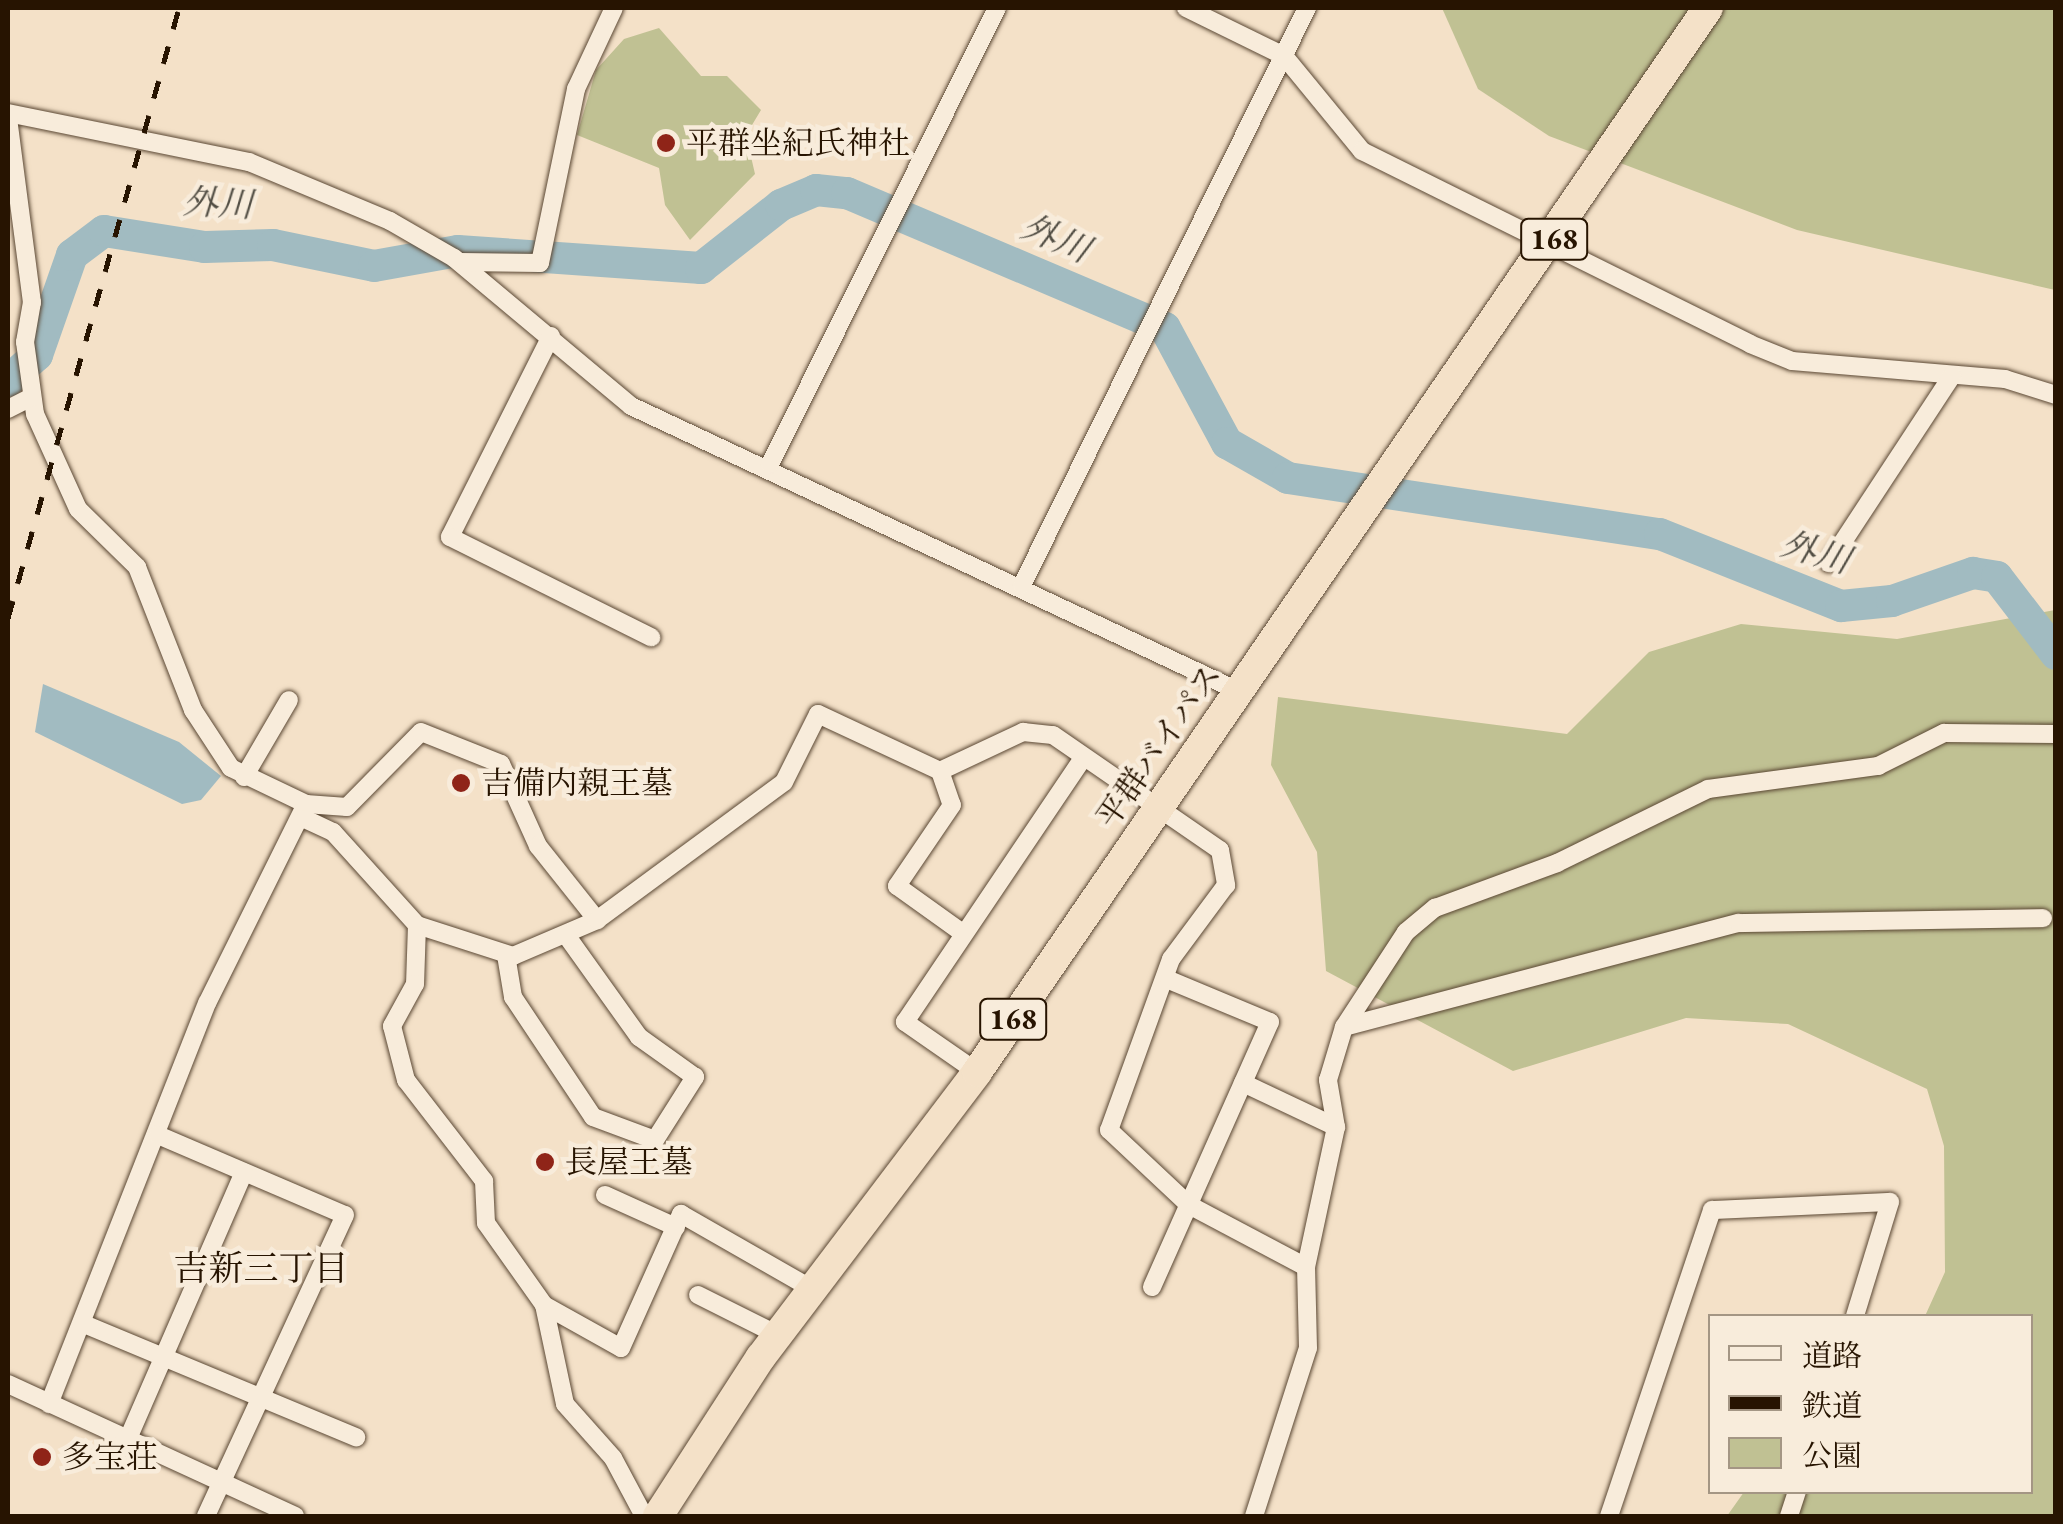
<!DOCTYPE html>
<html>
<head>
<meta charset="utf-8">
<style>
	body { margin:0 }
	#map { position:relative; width:2063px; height:1524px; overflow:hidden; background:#f4e1c8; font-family:"EB Garamond","Noto Serif JP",serif }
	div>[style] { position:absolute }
	.green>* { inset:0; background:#c0c193 }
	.water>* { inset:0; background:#a1bbc1 }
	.river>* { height:32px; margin:-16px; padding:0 16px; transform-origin:16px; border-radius:16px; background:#a1bbc1 }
	.roads { filter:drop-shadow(0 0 2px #5a4733) drop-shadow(0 0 2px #5a4733) }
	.minor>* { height:18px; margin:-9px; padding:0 9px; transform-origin:9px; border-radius:9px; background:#f8ecdb }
	.trunk>* { height:30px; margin:-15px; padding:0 15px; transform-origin:15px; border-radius:15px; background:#f4e1c8 }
	.rail>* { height:5px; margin-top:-2.5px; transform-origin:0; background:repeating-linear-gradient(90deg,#271401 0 18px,transparent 0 36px) }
	.dots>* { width:28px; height:28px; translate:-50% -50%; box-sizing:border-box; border:5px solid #f8ecdb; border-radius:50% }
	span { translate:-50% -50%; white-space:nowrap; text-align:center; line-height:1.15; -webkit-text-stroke:9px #f8ecdb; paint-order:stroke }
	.shield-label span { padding:2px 8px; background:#f8ecdb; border:2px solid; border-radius:8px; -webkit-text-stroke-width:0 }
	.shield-label { font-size:30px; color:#271401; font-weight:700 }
	.poi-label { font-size:32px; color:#271401 }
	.left { translate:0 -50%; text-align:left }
	.street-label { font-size:32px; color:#271401 }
	.water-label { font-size:35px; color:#524e44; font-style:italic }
	.neighbourhood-label { font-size:35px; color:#271401 }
	.frame { position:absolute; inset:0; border:10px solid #271401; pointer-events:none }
	.legend { position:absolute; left:1708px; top:1314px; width:325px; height:180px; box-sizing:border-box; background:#f8ecdb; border:2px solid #a49684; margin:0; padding:12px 18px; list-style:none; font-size:30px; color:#271401 }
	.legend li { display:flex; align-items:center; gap:20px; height:50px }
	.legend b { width:50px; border:2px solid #a49684 }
</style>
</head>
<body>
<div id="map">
	<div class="green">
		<i style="clip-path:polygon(1442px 8px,2055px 8px,2055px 290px,1797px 230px,1549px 136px,1478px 89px)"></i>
		<i style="clip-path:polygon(659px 28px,701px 76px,727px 76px,761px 110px,746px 135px,755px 174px,690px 240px,665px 205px,659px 168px,577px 135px,596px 70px,624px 39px)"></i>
		<i style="clip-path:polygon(2055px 610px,2055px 1516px,1727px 1516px,1744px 1492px,2030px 1492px,2030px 1316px,1925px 1316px,1945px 1272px,1944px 1146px,1927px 1089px,1788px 1024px,1686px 1018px,1513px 1071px,1326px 971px,1317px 852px,1271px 765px,1278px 697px,1567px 734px,1649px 652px,1741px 624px,1897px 639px)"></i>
	</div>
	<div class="water">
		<i style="clip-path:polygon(43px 684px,179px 742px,221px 776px,201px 800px,182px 804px,35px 732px)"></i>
	</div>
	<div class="river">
		<i style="left:8px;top:381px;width:39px;rotate:-42deg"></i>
		<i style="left:37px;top:355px;width:106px;rotate:-70.7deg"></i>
		<i style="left:72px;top:255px;width:40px;rotate:-37deg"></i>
		<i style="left:104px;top:231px;width:102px;rotate:9deg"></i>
		<i style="left:205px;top:247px;width:68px;rotate:-1.7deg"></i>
		<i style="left:273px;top:245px;width:103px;rotate:11.7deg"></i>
		<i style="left:374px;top:266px;width:85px;rotate:-10.1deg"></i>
		<i style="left:458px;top:251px;width:244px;rotate:4deg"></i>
		<i style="left:701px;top:268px;width:102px;rotate:-38.2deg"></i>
		<i style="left:781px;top:205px;width:38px;rotate:-23deg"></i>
		<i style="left:816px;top:190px;width:31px;rotate:6deg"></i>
		<i style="left:847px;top:193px;width:345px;rotate:23deg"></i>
		<i style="left:1165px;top:328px;width:131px;rotate:61.7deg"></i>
		<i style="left:1227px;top:443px;width:70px;rotate:29.8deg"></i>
		<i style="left:1288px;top:478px;width:376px;rotate:8.6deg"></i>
		<i style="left:1660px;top:534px;width:195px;rotate:21.7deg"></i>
		<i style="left:1841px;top:606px;width:51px;rotate:-5.6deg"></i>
		<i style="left:1892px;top:601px;width:86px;rotate:-19.1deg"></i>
		<i style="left:1973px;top:573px;width:24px;rotate:9deg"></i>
		<i style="left:1997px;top:577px;width:97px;rotate:52.5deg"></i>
	</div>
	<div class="roads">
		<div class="minor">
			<i style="left:1186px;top:8px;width:109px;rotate:26.1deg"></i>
			<i style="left:1284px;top:56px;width:123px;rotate:50.6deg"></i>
			<i style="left:1362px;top:151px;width:433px;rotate:26.4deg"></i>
			<i style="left:1750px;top:344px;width:45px;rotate:22deg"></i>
			<i style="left:1792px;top:361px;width:214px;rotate:4.8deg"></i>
			<i style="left:2005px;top:379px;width:53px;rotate:17.4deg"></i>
			<i style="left:8px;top:113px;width:246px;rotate:11.5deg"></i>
			<i style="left:249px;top:162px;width:153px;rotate:22.7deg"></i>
			<i style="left:390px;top:221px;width:74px;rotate:30deg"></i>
			<i style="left:454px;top:258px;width:231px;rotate:39.9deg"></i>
			<i style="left:631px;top:406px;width:671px;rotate:25.15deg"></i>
			<i style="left:8px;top:118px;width:186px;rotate:82.6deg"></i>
			<i style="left:32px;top:302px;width:41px;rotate:99.9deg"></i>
			<i style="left:25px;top:342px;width:73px;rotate:82.1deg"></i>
			<i style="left:35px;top:414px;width:104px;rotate:65.6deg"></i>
			<i style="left:78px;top:509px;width:83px;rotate:44.5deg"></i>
			<i style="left:137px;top:567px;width:154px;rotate:68.6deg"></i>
			<i style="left:193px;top:710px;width:69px;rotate:56.8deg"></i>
			<i style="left:231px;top:768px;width:83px;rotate:25.6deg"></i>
			<i style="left:306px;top:804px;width:222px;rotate:116.4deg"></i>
			<i style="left:207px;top:1003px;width:431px;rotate:111.5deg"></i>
			<i style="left:460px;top:262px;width:80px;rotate:0.7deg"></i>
			<i style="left:540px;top:263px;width:178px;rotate:-78.3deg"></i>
			<i style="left:576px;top:89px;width:89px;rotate:-64.9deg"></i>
			<i style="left:551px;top:336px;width:225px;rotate:116.7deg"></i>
			<i style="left:450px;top:537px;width:225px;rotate:26.5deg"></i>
			<i style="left:8px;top:409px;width:27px;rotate:-27deg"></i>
			<i style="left:770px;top:464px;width:509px;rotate:-63.54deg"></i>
			<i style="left:1829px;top:563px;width:224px;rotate:-56.7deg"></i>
			<i style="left:1022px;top:585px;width:644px;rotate:-63.71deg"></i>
			<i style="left:940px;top:771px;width:36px;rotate:71deg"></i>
			<i style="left:952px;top:805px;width:98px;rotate:124.2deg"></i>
			<i style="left:897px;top:886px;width:82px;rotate:35.6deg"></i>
			<i style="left:244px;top:777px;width:89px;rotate:-59.7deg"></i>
			<i style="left:306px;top:804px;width:41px;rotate:4.2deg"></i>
			<i style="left:347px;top:807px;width:105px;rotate:-45.4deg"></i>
			<i style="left:421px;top:732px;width:86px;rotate:21.8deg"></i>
			<i style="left:501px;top:764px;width:90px;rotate:65.7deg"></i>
			<i style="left:538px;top:846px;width:95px;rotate:51.4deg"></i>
			<i style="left:305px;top:819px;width:31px;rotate:25deg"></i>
			<i style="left:333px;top:832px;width:125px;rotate:47.9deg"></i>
			<i style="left:417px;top:925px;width:59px;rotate:91.9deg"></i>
			<i style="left:415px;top:984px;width:48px;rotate:118.7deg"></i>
			<i style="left:392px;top:1026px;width:56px;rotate:75.5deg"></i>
			<i style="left:406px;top:1080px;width:128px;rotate:52.3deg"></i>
			<i style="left:484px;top:1181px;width:42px;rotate:87.3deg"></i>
			<i style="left:486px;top:1223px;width:100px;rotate:54.7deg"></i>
			<i style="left:544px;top:1305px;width:101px;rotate:78deg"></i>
			<i style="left:565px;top:1404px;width:72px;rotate:48.4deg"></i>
			<i style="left:613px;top:1458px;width:66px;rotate:61.9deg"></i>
			<i style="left:417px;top:925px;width:101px;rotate:17.9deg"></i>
			<i style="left:513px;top:956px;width:91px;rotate:-23.2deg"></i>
			<i style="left:597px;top:920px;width:232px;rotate:-36.4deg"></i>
			<i style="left:784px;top:782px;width:76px;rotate:-63.4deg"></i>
			<i style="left:818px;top:714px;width:135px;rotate:25deg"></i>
			<i style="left:940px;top:771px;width:92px;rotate:-25.2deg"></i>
			<i style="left:1023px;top:732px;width:30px;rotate:6deg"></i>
			<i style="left:1053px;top:735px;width:203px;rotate:34.6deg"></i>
			<i style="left:1220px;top:850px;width:36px;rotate:80deg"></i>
			<i style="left:1226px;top:885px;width:92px;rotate:126.6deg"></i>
			<i style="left:1171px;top:959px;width:182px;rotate:109.9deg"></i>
			<i style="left:1109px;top:1130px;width:110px;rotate:43.2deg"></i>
			<i style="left:1189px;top:1205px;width:132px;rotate:27.9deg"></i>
			<i style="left:506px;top:955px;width:43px;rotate:80.5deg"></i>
			<i style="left:513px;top:997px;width:144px;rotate:56.3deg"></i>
			<i style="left:593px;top:1117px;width:66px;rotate:20.4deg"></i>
			<i style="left:655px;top:1140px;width:75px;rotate:-57.6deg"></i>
			<i style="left:695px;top:1077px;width:69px;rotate:-144.5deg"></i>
			<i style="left:639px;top:1037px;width:125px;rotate:-125.6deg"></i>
			<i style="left:1344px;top:1027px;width:408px;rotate:-14.8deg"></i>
			<i style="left:1739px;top:923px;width:304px;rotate:-0.9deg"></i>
			<i style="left:977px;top:1072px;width:88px;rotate:-145.2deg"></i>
			<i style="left:905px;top:1022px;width:318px;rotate:-56deg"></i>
			<i style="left:1243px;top:1083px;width:103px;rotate:25.3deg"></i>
			<i style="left:158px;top:1135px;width:203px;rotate:23.2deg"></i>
			<i style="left:345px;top:1215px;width:332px;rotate:114.8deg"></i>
			<i style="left:605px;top:1195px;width:78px;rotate:24.3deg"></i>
			<i style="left:1152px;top:1287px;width:290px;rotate:-66deg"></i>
			<i style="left:1270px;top:1022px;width:109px;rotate:-157.4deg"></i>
			<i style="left:698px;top:1295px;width:89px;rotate:26.6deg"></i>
			<i style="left:544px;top:1305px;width:88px;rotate:29.2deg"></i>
			<i style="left:621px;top:1348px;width:147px;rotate:-65.9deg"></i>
			<i style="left:681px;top:1214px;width:151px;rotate:29.8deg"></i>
			<i style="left:84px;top:1324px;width:295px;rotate:22.6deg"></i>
			<i style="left:8px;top:1384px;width:316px;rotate:24.7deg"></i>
			<i style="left:127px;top:1441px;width:293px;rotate:-66.5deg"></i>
			<i style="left:1254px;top:1516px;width:176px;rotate:-72.2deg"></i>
			<i style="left:1308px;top:1348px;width:81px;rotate:-91.4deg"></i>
			<i style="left:1306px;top:1267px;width:143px;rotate:-77.9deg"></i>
			<i style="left:1336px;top:1127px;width:48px;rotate:-99.7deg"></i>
			<i style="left:1328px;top:1080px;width:55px;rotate:-73.2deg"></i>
			<i style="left:1344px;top:1027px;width:113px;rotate:-56.9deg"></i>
			<i style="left:1406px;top:932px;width:38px;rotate:-40deg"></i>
			<i style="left:1435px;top:908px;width:130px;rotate:-20.2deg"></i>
			<i style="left:1557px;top:863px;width:168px;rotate:-26.1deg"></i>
			<i style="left:1708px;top:789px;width:172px;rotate:-7.7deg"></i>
			<i style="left:1878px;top:766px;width:74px;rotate:-26.6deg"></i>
			<i style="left:1944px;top:733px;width:112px;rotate:0.5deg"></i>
			<i style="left:1609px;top:1516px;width:323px;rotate:-71.4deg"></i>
			<i style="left:1712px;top:1210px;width:178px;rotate:-2.6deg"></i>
			<i style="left:1890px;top:1202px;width:119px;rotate:107.1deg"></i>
			<i style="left:1789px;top:1516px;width:25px;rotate:-72deg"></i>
		</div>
		<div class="trunk">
			<i style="left:658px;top:1516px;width:189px;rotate:-57.1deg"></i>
			<i style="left:761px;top:1357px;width:358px;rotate:-52.8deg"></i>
			<i style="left:977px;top:1072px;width:1291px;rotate:-55.51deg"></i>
		</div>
	</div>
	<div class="rail">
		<i style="left:8px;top:618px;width:634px;rotate:-74.34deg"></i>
	</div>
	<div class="dots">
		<i style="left:666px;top:143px;background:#8f2418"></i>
		<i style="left:461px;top:783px;background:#8f2418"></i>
		<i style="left:545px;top:1162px;background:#8f2418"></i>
		<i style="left:42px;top:1457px;background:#8f2418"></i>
	</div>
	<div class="shield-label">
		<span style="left:1554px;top:239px">168</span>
		<span style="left:1013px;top:1019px">168</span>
	</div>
	<div class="poi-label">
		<span class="left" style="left:686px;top:143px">平群坐紀氏神社</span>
		<span class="left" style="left:481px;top:783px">吉備内親王墓</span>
		<span class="left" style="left:565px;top:1162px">長屋王墓</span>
		<span class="left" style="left:62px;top:1457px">多宝荘</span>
	</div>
	<div class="street-label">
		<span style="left:1159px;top:746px;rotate:-55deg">平群バイパス</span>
	</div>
	<div class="water-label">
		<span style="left:218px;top:203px;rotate:3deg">外川</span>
		<span style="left:1056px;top:238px;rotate:23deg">外川</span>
		<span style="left:1816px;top:552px;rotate:16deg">外川</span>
	</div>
	<div class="neighbourhood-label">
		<span style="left:261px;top:1268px">吉新三丁目</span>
	</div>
	<div class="frame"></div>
	<ul class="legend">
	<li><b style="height:12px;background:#f8ecdb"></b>道路</li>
	<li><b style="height:12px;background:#271401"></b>鉄道</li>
	<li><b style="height:28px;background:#c0c193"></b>公園</li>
	</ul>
</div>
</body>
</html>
